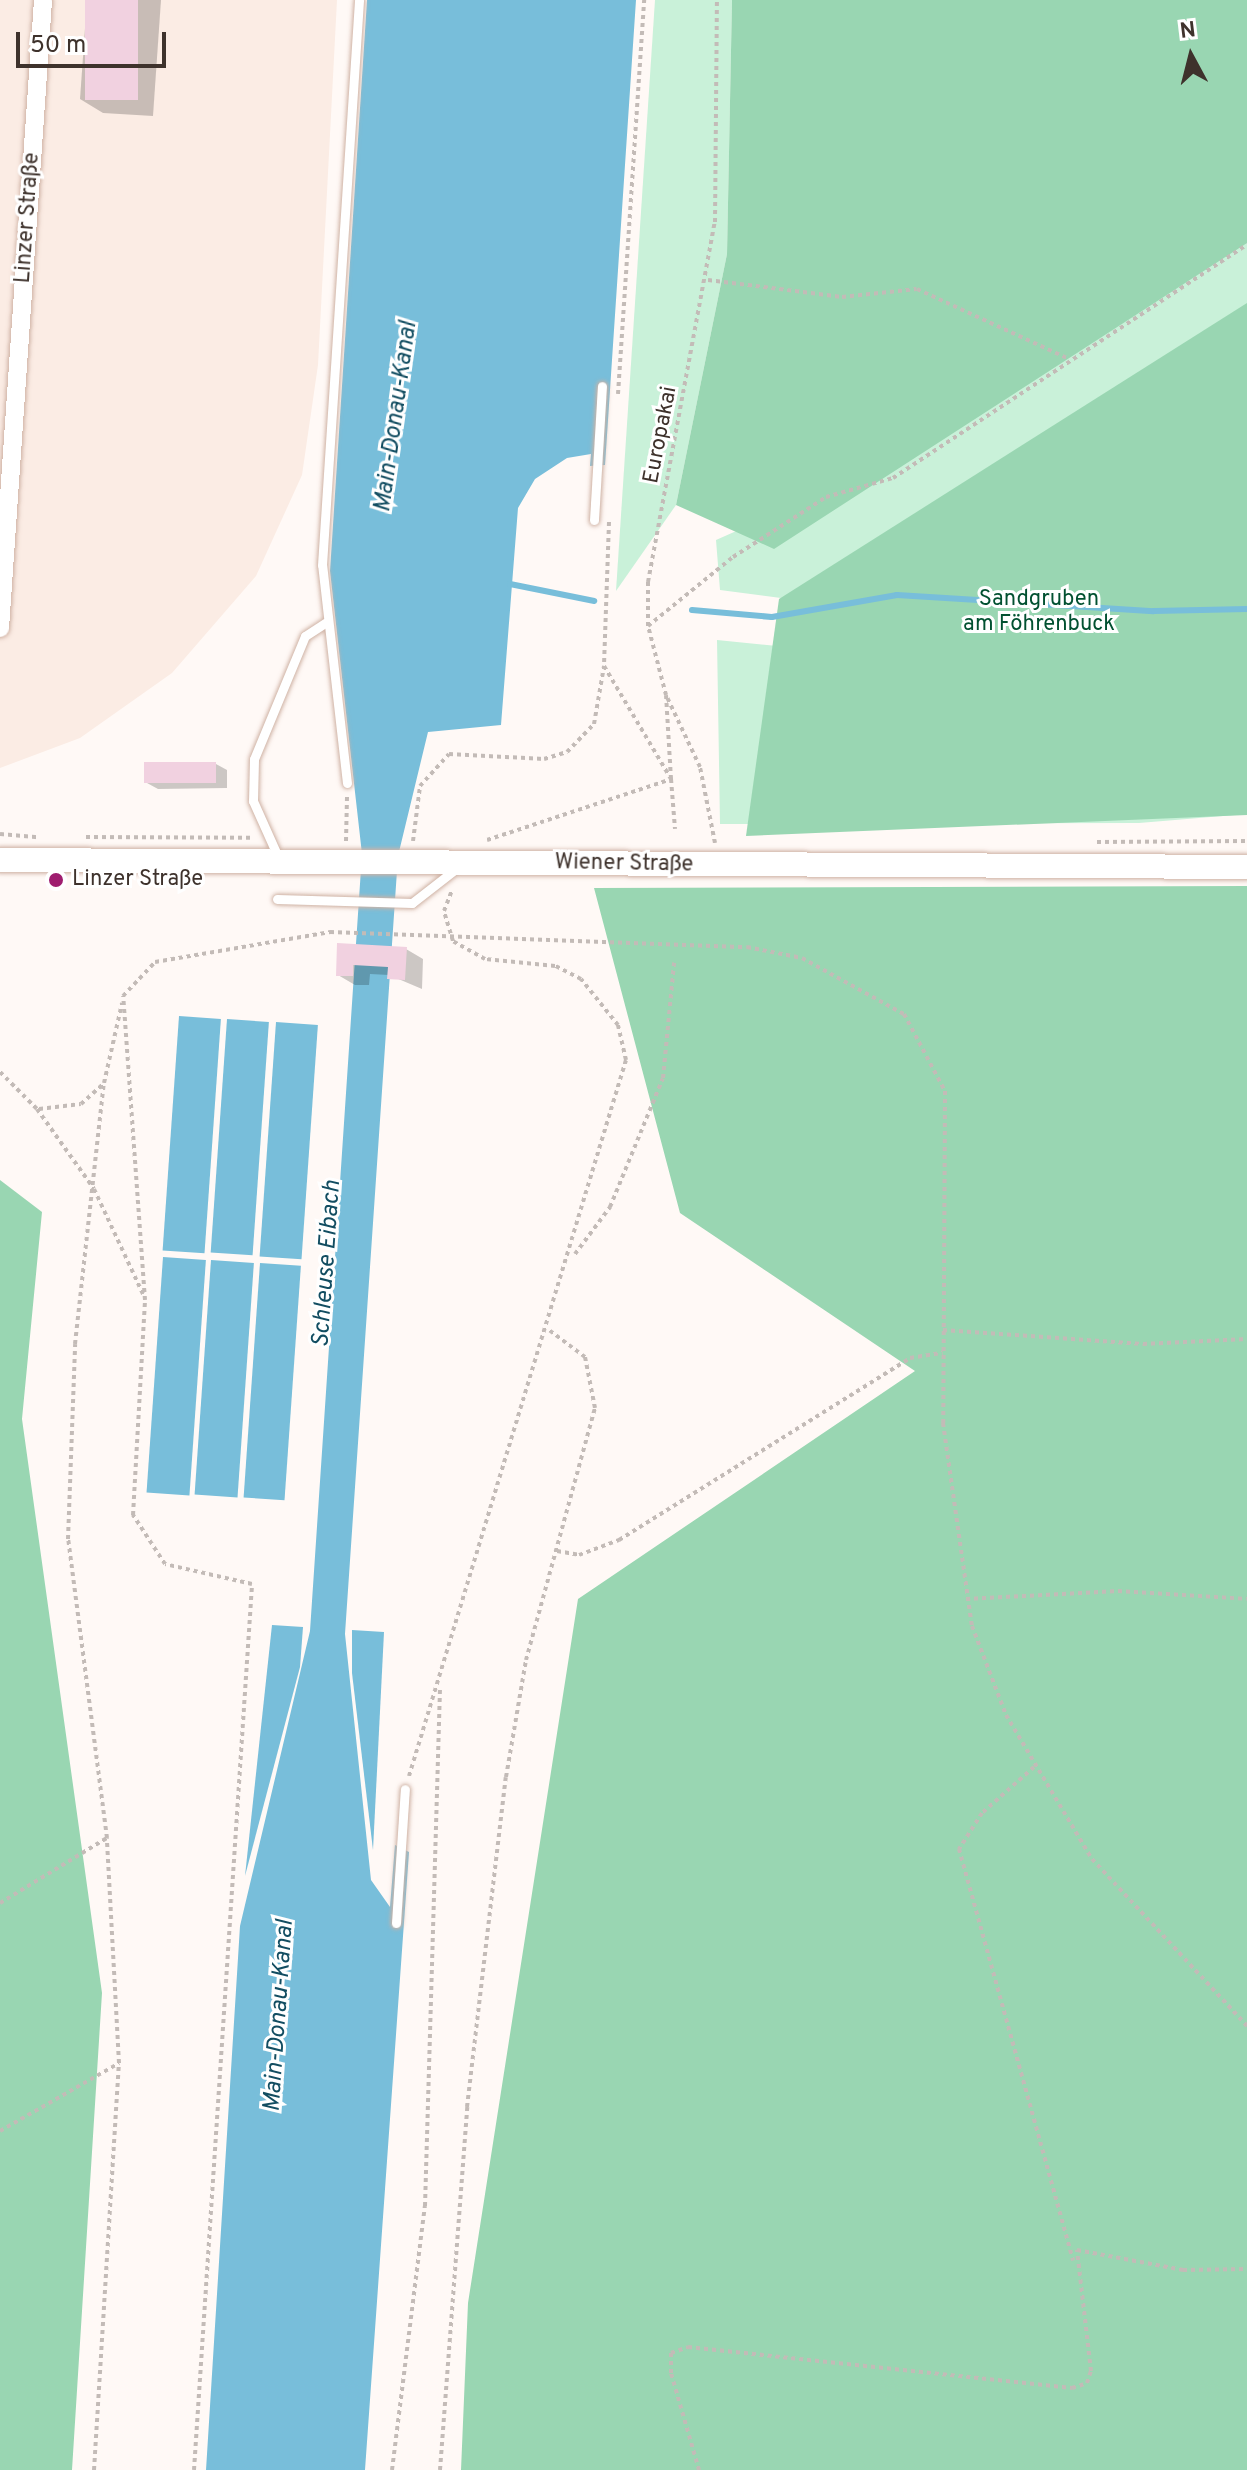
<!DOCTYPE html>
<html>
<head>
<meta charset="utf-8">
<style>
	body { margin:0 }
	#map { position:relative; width:1247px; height:2470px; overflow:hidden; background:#fff9f6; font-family:Overpass,sans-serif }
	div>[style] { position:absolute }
	.built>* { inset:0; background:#fbece4 }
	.green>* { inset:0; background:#c9f1d9 }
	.forest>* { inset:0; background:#99d6b2 }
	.water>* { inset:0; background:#78beda; transform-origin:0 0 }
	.shadow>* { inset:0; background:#0003 }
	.stream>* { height:6px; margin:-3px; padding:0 3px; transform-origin:3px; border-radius:3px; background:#78beda }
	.building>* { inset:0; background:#f1d1e0; transform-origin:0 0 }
	.path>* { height:4px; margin-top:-2px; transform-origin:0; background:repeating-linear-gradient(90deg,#c3bbb7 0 4px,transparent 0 8px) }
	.roads { filter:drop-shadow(0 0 2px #cfb2a4) drop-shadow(0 0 2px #cfb2a4) }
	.service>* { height:9px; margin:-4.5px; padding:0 4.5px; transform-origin:4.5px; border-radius:4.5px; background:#fff }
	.minor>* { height:18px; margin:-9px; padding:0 9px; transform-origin:9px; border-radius:9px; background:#fff }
	.secondary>* { height:24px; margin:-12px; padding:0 12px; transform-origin:12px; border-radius:12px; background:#fff }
	.dots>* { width:22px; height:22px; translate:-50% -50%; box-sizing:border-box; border:4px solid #fff; border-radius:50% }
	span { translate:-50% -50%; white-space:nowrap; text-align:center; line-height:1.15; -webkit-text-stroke:6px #fff; paint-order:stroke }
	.street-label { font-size:22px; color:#3e322c }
	.park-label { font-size:22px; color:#025131 }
	.poi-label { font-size:22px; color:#3e322c }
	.left { translate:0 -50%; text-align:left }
	.water-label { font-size:24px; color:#124d61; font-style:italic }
	.north { position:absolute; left:1151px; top:16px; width:80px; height:80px; -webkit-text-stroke:6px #fff; paint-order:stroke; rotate:353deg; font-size:22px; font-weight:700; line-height:32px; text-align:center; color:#3e322c }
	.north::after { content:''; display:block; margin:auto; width:28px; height:36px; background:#3e322c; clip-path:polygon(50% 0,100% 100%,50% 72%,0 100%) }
	.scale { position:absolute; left:16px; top:32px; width:150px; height:36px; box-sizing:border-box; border:4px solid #3e322c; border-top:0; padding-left:10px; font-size:24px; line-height:28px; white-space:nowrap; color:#3e322c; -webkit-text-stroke:6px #fff; paint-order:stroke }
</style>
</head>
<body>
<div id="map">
	<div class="built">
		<i style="clip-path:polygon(0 0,337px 0,318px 365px,302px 475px,256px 576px,172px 673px,80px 738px,0 768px)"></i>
	</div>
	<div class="green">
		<i style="clip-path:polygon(655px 0,732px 0,727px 254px,676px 505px,616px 591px)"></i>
		<i style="clip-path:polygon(1247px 223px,1247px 814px,1139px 823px,720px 824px,717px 640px,797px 648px,781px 598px,720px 590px,716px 540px,836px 487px)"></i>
	</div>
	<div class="forest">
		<i style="clip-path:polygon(732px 0,1247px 0,1247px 243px,774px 549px,676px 505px,727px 254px)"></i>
		<i style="clip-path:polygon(1247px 303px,1247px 815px,746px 836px,779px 599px)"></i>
		<i style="clip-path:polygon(1247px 886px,1247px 2470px,461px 2470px,468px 2303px,578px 1599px,915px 1371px,680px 1213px,594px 888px)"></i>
		<i style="clip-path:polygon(0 1180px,42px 1212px,22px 1419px,102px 1993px,72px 2470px,0 2470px)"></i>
	</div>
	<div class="water">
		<i style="clip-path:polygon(367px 0,636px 0,605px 465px,590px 466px,591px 454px,567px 458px,535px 479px,518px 508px,501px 725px,428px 732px,398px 856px,345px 1634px,371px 1880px,390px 1907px,395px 1845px,409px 1852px,365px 2470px,206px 2470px,240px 1926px,310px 1631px,362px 854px,330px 571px)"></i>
		<i style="left:179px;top:1016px;width:42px;height:235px;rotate:4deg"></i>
		<i style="left:227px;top:1019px;width:42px;height:234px;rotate:4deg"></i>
		<i style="left:276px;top:1022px;width:42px;height:235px;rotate:4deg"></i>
		<i style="left:163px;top:1257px;width:43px;height:236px;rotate:4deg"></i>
		<i style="left:211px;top:1260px;width:43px;height:235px;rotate:4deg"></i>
		<i style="left:260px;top:1263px;width:41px;height:235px;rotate:4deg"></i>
		<i style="clip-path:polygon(272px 1625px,303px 1627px,300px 1667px,245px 1876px)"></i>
		<i style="clip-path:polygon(352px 1630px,384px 1632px,373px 1850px,352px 1673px)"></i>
	</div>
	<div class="shadow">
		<i style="clip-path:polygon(87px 0,161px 0,153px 116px,103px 113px,80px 99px)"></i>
		<i style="clip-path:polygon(216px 764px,227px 770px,227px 788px,158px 789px,147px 783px)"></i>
		<i style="clip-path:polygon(339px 945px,406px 949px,423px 959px,422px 989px,389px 975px,370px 974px,369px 985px,355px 985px,338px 975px)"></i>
	</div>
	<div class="stream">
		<i style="left:510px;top:584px;width:86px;rotate:11.4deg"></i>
		<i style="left:692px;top:610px;width:80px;rotate:5deg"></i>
		<i style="left:772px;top:617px;width:127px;rotate:-10deg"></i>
		<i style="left:897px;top:595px;width:257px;rotate:3.6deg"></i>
		<i style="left:1154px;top:611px;width:93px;rotate:-1.2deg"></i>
	</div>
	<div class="building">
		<i style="left:85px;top:0;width:53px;height:100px"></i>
		<i style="left:216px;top:762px;width:21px;height:72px;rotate:90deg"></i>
		<i style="clip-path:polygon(337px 943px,407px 947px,405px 980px,387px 979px,388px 967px,353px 965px,353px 976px,336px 976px)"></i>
	</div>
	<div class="path">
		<i style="left:708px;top:280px;width:135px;rotate:7.2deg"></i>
		<i style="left:842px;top:297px;width:75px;rotate:-6.1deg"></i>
		<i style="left:917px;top:289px;width:165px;rotate:24.7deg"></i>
		<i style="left:618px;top:394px;width:395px;rotate:-86.2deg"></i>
		<i style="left:609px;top:522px;width:144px;rotate:92deg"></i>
		<i style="left:604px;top:666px;width:131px;rotate:59.3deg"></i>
		<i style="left:671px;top:779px;width:50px;rotate:85.4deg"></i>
		<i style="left:648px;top:626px;width:109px;rotate:-39.1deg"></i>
		<i style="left:733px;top:557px;width:111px;rotate:-32.8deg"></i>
		<i style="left:826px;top:497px;width:70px;rotate:-15.8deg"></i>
		<i style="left:893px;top:478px;width:424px;rotate:-33.4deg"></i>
		<i style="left:0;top:834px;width:38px;rotate:5deg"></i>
		<i style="left:86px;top:837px;width:167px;rotate:0.3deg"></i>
		<i style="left:487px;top:840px;width:194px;rotate:-18.3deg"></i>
		<i style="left:671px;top:779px;width:84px;rotate:-93.4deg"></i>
		<i style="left:346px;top:841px;width:44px;rotate:-88.7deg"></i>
		<i style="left:413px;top:841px;width:55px;rotate:-82.7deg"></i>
		<i style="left:420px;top:786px;width:43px;rotate:-47.8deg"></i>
		<i style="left:449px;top:754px;width:95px;rotate:3deg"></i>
		<i style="left:544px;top:759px;width:24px;rotate:-17deg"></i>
		<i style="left:567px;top:752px;width:39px;rotate:-46deg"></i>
		<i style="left:594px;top:724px;width:59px;rotate:-80.2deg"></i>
		<i style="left:1097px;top:842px;width:150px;rotate:-0.4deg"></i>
		<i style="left:715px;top:843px;width:77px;rotate:-101.2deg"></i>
		<i style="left:700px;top:767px;width:80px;rotate:-115.3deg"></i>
		<i style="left:666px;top:695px;width:71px;rotate:-104.6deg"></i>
		<i style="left:648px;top:626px;width:44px;rotate:-90deg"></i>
		<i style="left:648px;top:582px;width:366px;rotate:-79.5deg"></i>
		<i style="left:715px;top:222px;width:222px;rotate:-89.5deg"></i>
		<i style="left:0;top:1072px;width:52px;rotate:45deg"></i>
		<i style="left:37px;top:1109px;width:98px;rotate:54.5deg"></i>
		<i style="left:94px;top:1189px;width:116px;rotate:65deg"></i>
		<i style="left:39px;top:1109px;width:42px;rotate:-6.8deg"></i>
		<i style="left:81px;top:1104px;width:28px;rotate:-42deg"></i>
		<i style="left:575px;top:1254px;width:59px;rotate:-53.3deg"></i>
		<i style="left:610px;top:1207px;width:139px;rotate:-67.7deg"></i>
		<i style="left:663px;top:1078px;width:116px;rotate:-84.5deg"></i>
		<i style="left:943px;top:1330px;width:200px;rotate:4deg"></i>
		<i style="left:1143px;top:1344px;width:104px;rotate:-2.8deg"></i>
		<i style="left:557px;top:1551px;width:22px;rotate:10deg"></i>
		<i style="left:579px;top:1555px;width:43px;rotate:-20.6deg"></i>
		<i style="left:619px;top:1540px;width:343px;rotate:-32deg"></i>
		<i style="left:910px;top:1358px;width:33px;rotate:-9deg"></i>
		<i style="left:966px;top:1599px;width:152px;rotate:-3deg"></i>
		<i style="left:1118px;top:1591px;width:129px;rotate:3.5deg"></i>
		<i style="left:1034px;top:1767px;width:69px;rotate:138.5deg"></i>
		<i style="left:982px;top:1813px;width:43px;rotate:122.6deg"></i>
		<i style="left:959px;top:1849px;width:427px;rotate:74.5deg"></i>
		<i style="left:409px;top:1776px;width:748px;rotate:-73.14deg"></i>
		<i style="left:626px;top:1060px;width:36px;rotate:-103deg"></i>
		<i style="left:618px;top:1025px;width:59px;rotate:-128.8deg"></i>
		<i style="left:581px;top:979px;width:29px;rotate:-153deg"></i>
		<i style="left:555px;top:966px;width:70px;rotate:-174.3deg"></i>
		<i style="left:485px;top:959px;width:37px;rotate:-151deg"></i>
		<i style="left:453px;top:941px;width:31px;rotate:-107deg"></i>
		<i style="left:444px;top:911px;width:22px;rotate:-69deg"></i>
		<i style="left:0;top:1903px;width:125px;rotate:-31.3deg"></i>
		<i style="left:0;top:2131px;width:137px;rotate:-29.7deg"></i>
		<i style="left:94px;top:2470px;width:408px;rotate:-86.5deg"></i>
		<i style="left:119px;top:2063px;width:225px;rotate:-93.1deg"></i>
		<i style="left:107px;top:1838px;width:302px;rotate:-97.4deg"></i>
		<i style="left:68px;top:1539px;width:195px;rotate:-87.9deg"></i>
		<i style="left:75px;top:1344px;width:263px;rotate:-83.7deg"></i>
		<i style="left:104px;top:1083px;width:82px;rotate:-77.3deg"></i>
		<i style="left:194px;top:2470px;width:888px;rotate:-86.25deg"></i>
		<i style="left:252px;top:1584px;width:89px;rotate:-167.1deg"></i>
		<i style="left:165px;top:1564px;width:59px;rotate:-123.1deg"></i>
		<i style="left:133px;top:1515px;width:215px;rotate:-86.8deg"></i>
		<i style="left:145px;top:1300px;width:305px;rotate:-94.1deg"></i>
		<i style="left:123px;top:996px;width:47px;rotate:-46.7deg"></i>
		<i style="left:155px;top:962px;width:178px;rotate:-9.7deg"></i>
		<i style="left:330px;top:932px;width:417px;rotate:2.1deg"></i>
		<i style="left:747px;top:947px;width:56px;rotate:11.3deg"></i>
		<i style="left:802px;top:958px;width:116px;rotate:28.8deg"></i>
		<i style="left:904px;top:1014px;width:87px;rotate:62deg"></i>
		<i style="left:945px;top:1091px;width:332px;rotate:90.3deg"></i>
		<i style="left:943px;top:1423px;width:205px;rotate:81.9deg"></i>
		<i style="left:972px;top:1626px;width:95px;rotate:69.1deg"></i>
		<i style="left:1006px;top:1715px;width:168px;rotate:59.2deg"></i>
		<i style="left:1092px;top:1859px;width:228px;rotate:47.1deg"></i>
		<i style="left:392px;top:2470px;width:266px;rotate:-82.9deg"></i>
		<i style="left:425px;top:2206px;width:518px;rotate:-88.34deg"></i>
		<i style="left:440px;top:2470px;width:364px;rotate:-85.7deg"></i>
		<i style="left:467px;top:2107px;width:332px;rotate:-83.3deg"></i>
		<i style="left:506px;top:1777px;width:119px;rotate:-80.3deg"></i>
		<i style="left:526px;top:1660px;width:261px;rotate:-74.7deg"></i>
		<i style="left:595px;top:1408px;width:52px;rotate:-101.1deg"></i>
		<i style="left:585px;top:1357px;width:45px;rotate:-143.1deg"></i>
		<i style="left:699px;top:2470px;width:101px;rotate:-106.1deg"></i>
		<i style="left:671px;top:2373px;width:20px;rotate:-90deg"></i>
		<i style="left:671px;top:2353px;width:18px;rotate:-19deg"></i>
		<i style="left:688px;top:2347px;width:386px;rotate:6.1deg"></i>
		<i style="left:1072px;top:2388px;width:16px;rotate:-18deg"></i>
		<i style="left:1087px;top:2383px;width:13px;rotate:-72deg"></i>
		<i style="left:1091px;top:2371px;width:122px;rotate:-96.6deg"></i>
		<i style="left:1077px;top:2250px;width:108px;rotate:10.7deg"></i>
		<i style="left:1183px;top:2270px;width:64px;rotate:-0.9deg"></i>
	</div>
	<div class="roads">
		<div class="service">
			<i style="left:594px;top:520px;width:134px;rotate:-86.6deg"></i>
			<i style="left:347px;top:783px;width:219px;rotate:-96.5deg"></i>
			<i style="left:322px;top:565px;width:566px;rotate:-86.25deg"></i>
			<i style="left:279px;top:859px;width:64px;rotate:-114.1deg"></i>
			<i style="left:253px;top:801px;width:42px;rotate:-88.6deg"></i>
			<i style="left:254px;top:759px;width:133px;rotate:-67.5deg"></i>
			<i style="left:305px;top:636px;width:27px;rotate:-33deg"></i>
			<i style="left:277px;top:899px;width:135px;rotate:1.7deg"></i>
			<i style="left:412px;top:903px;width:57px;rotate:-37.9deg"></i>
			<i style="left:396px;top:1923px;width:134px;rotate:-86.2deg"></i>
		</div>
		<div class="minor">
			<i style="left:0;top:628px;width:629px;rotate:-86.08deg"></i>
		</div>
		<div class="secondary">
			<i style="left:0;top:860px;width:1247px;rotate:0.32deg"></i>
		</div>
	</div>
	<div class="dots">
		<i style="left:56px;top:880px;background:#9f1d6f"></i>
	</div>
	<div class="street-label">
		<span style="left:28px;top:218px;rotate:-86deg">Linzer Straße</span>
		<span style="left:661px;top:435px;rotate:-79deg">Europakai</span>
		<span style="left:624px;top:864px;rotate:1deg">Wiener Straße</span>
	</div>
	<div class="park-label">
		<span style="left:1039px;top:612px">Sandgruben<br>am Föhrenbuck</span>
	</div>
	<div class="poi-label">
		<span class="left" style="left:72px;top:880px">Linzer Straße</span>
	</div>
	<div class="water-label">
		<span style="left:397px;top:417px;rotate:-82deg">Main-Donau-Kanal</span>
		<span style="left:328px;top:1264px;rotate:-86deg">Schleuse Eibach</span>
		<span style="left:280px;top:2016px;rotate:-86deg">Main-Donau-Kanal</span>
	</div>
	<div class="north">N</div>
	<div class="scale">50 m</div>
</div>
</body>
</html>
